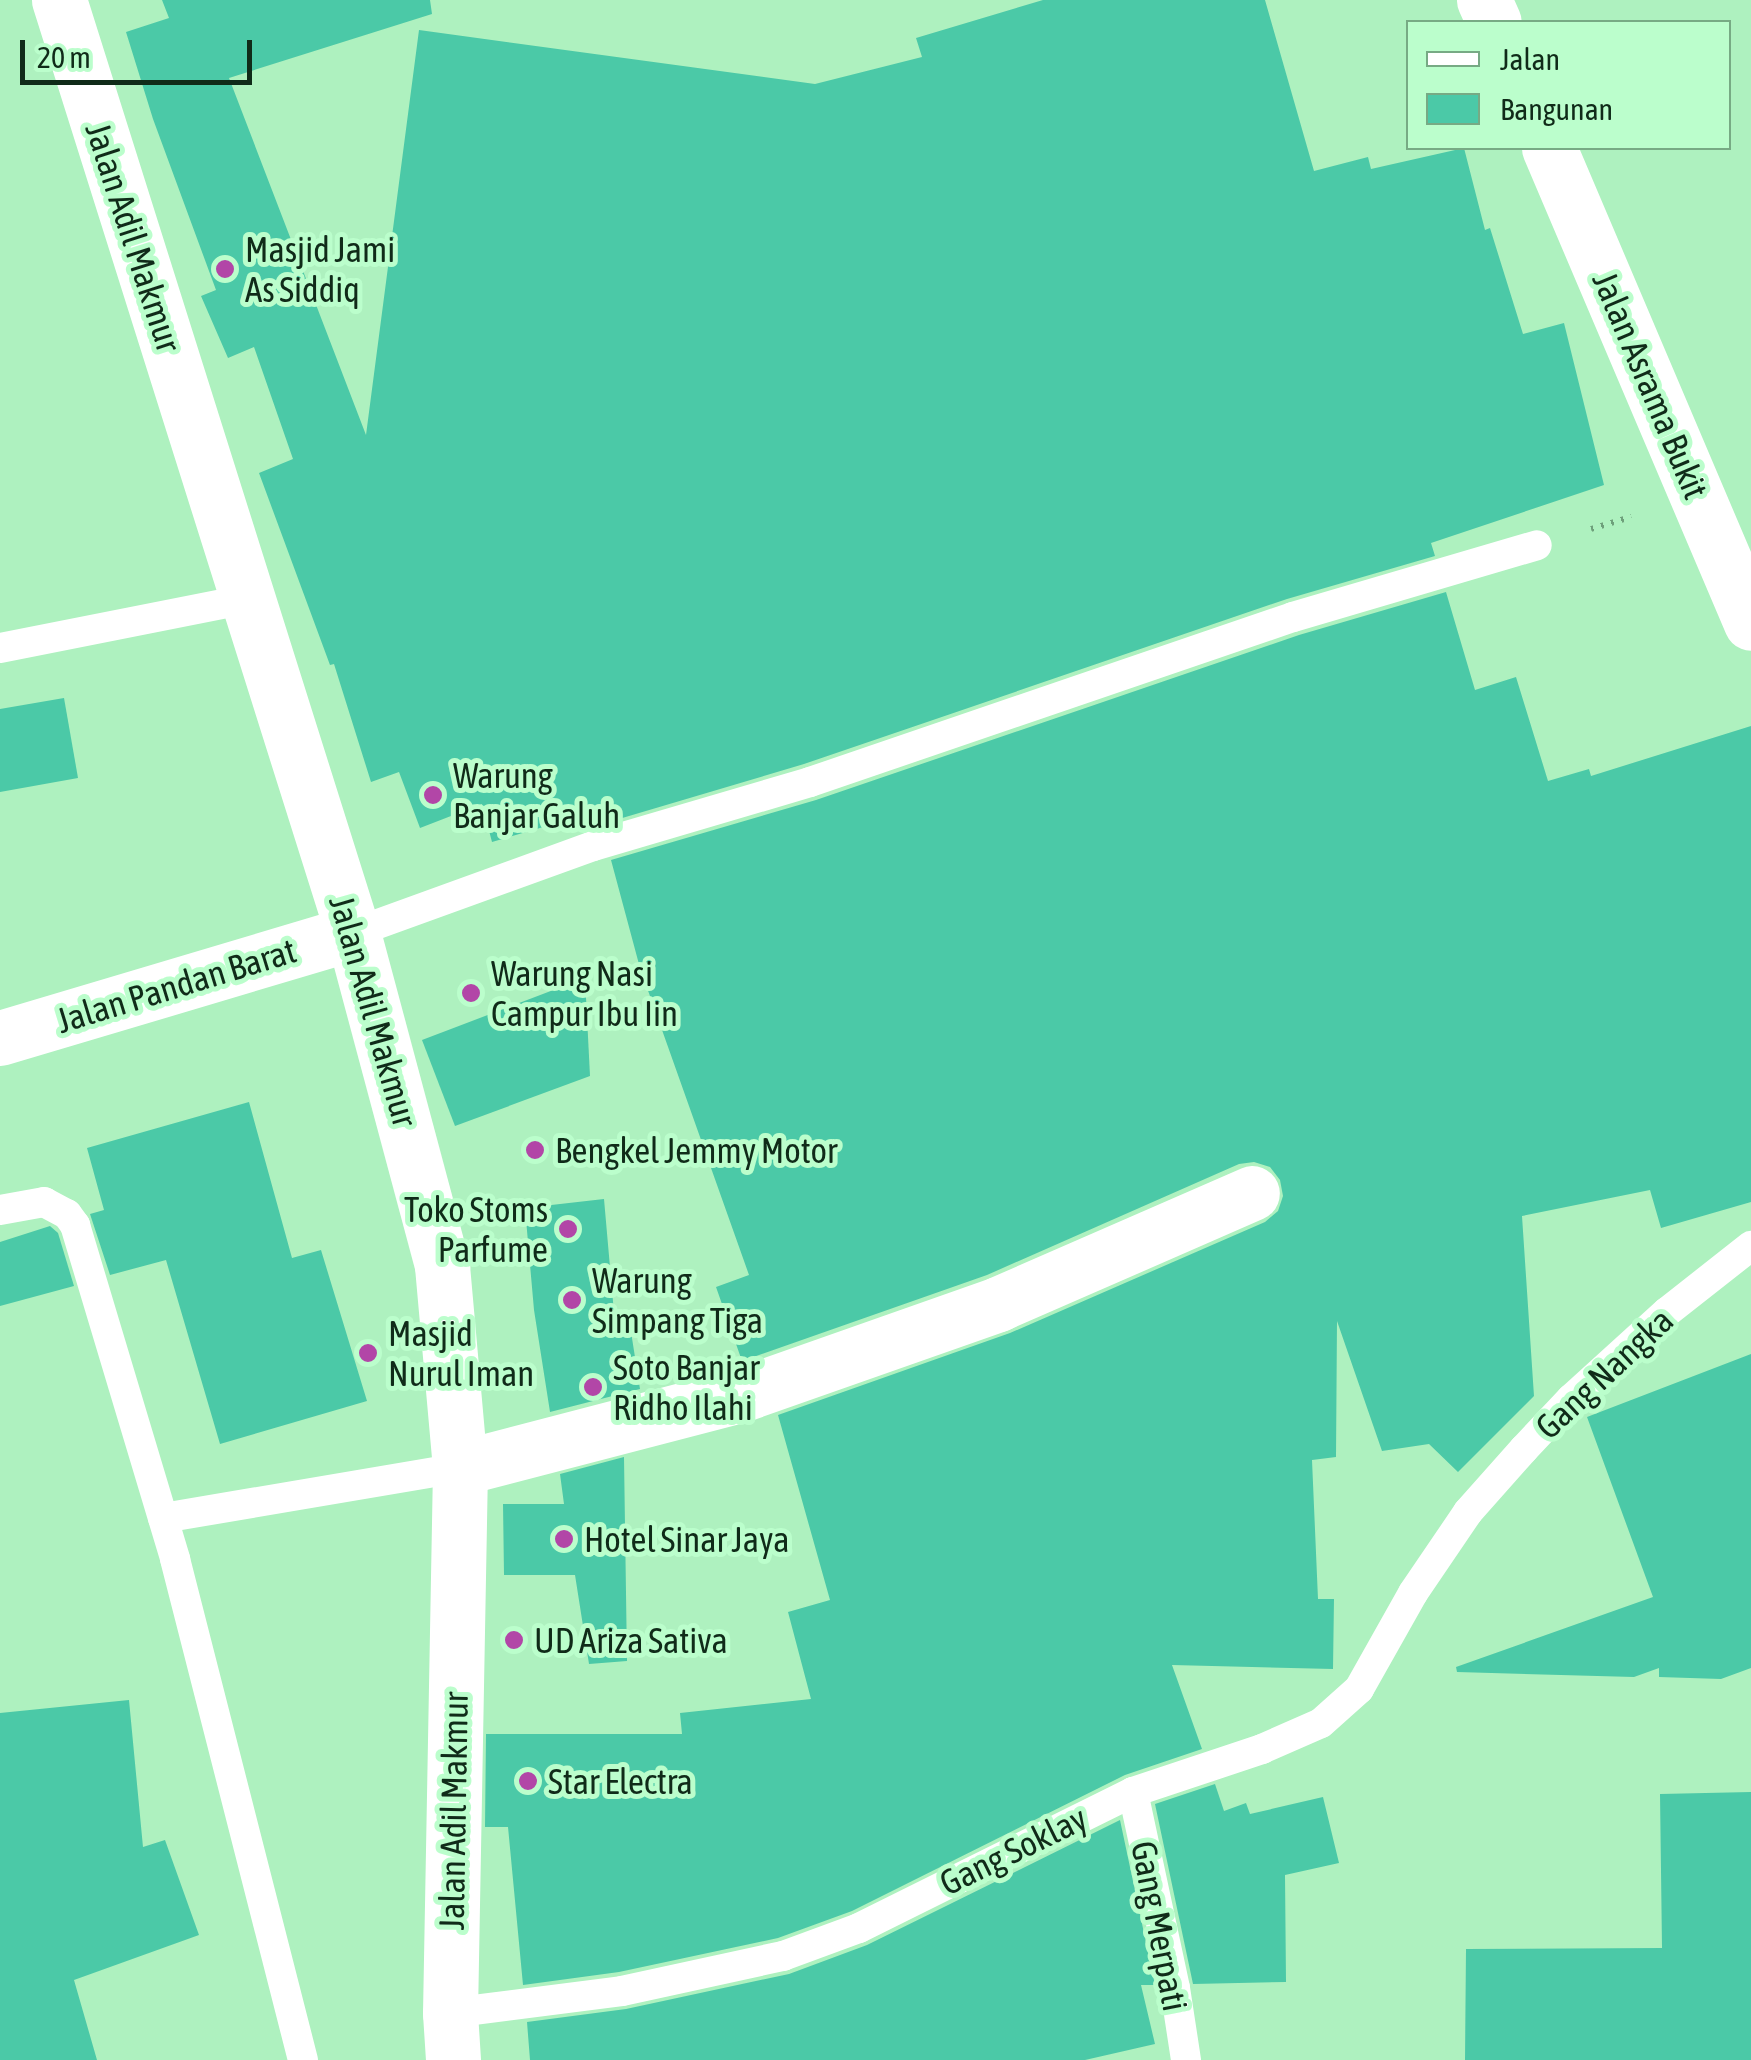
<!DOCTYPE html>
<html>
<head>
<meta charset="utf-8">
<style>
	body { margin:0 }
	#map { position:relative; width:1751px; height:2060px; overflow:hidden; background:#aef1bf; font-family:"Asap Condensed",sans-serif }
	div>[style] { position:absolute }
	.building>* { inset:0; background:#4bc9a7 }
	.path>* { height:6px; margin-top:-3px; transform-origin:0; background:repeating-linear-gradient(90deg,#6ea07b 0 2.5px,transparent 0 10.5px) }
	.service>* { height:30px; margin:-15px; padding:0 15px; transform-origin:15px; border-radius:15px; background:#fff }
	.minor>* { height:55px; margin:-27.5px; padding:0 27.5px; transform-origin:27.5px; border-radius:27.5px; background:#fff }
	.tertiary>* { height:55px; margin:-27.5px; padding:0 27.5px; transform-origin:27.5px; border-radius:27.5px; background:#fff }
	.dots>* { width:28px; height:28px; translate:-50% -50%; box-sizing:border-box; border:5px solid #bbfecc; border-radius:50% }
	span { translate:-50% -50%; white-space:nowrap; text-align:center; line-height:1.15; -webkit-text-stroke:10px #bbfecc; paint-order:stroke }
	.street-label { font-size:35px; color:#102b19 }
	.poi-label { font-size:35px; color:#102b19 }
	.left { translate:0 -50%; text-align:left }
	.right { translate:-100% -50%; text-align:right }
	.legend { position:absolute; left:1406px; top:20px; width:325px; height:130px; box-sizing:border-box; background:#bbfecc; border:2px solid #77aa84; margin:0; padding:12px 18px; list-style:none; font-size:30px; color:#102b19 }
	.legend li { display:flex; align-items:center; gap:20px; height:50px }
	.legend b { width:50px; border:2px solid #77aa84 }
	.scale { position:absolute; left:20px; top:40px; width:232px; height:45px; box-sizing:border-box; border:5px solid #102b19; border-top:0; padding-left:12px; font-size:30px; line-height:35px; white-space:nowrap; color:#102b19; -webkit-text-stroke:8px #bbfecc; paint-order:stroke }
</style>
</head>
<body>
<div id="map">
	<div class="building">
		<i style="clip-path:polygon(162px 0,430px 0,432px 14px,229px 78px,366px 435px,419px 30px,815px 84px,922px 57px,916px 38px,1043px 0,1265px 0,1314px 171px,1368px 157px,1371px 169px,1464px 148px,1485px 230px,1490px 228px,1523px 334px,1564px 323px,1604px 485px,1431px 543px,1435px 556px,1287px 599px,804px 764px,602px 824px,598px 811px,586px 814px,584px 809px,571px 812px,571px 819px,492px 842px,482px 804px,420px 828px,399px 772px,371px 782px,334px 664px,330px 665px,259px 473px,293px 459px,254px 347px,228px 358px,201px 296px,216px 290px,153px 119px,126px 32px,169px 18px)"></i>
		<i style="clip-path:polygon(1446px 592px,1475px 690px,1516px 677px,1548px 781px,1589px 769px,1591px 776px,1751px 726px,1751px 1202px,1661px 1228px,1650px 1190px,1522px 1216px,1534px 1396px,1458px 1472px,1429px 1444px,1382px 1451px,1337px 1321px,1336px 1457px,1312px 1460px,1318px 1599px,1334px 1599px,1333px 1669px,1172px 1665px,1202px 1749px,1125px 1775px,852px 1911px,778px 1938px,619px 1972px,523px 1985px,508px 1827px,485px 1827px,486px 1734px,682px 1734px,680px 1713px,811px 1699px,788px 1612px,830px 1600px,778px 1415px,1010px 1333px,1265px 1222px,1278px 1211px,1283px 1196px,1280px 1180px,1270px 1167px,1254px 1162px,1239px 1164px,987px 1275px,742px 1361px,716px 1287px,749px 1275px,640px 968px,611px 860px,816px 800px,1299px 635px)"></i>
		<i style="clip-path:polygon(64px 698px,78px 778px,0 792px,0 709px)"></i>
		<i style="clip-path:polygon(585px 978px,590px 1076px,455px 1126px,422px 1040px)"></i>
		<i style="clip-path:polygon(249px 1102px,292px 1258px,321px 1250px,367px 1401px,220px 1444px,166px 1260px,110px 1275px,90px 1214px,104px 1210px,87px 1148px)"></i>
		<i style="clip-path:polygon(604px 1199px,615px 1324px,629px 1319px,640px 1389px,550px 1412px,534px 1310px,525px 1208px)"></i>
		<i style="clip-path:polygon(50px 1226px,58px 1233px,74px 1286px,0 1306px,0 1242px)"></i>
		<i style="clip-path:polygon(1751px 1354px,1751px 1668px,1721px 1679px,1659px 1677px,1659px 1668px,1634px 1677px,1457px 1672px,1456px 1667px,1653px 1597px,1587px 1417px)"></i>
		<i style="clip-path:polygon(624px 1457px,627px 1661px,589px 1664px,575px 1575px,504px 1575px,503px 1504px,564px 1504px,560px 1474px)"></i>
		<i style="clip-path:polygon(129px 1700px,143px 1847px,165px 1840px,199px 1935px,74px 1980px,97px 2060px,0 2060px,0 1713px)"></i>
		<i style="clip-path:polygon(1215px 1784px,1224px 1811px,1246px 1803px,1250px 1814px,1323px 1797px,1339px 1863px,1285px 1875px,1286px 1982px,1193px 1984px,1155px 1804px)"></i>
		<i style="clip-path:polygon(1751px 1792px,1751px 2060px,1465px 2060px,1466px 1949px,1662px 1948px,1660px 1794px)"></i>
		<i style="clip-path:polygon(1120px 1820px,1155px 1985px,1141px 1985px,1155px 2044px,1085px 2060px,530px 2060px,527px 2022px,626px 2009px,789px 1974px,867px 1945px)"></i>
	</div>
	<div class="path">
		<i style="left:1591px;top:529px;width:42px;rotate:-16.7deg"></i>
	</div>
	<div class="service">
		<i style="left:0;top:648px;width:253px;rotate:-11.2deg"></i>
		<i style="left:353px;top:933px;width:255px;rotate:-19.9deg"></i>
		<i style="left:593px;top:846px;width:226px;rotate:-16.4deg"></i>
		<i style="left:810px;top:782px;width:510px;rotate:-18.86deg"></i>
		<i style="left:1293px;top:617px;width:254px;rotate:-16.4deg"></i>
		<i style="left:0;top:1210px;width:45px;rotate:-10.3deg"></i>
		<i style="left:44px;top:1202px;width:26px;rotate:28deg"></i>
		<i style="left:67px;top:1214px;width:14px;rotate:54deg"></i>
		<i style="left:75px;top:1225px;width:349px;rotate:73.3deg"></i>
		<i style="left:175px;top:1559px;width:517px;rotate:75.67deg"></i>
		<i style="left:163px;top:1518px;width:301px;rotate:-9.6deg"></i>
		<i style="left:1133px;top:1792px;width:200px;rotate:77.9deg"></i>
		<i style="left:1175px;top:1988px;width:73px;rotate:81.3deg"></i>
		<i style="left:450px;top:2013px;width:173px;rotate:-7.3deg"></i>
		<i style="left:622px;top:1991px;width:165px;rotate:-12.3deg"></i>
		<i style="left:783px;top:1956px;width:81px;rotate:-20.2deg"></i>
		<i style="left:859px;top:1928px;width:306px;rotate:-26.4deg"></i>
		<i style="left:1133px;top:1792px;width:136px;rotate:-18.4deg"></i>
		<i style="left:1262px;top:1749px;width:64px;rotate:-23.8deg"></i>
		<i style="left:1321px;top:1723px;width:51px;rotate:-41.8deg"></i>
		<i style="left:1359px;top:1689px;width:110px;rotate:-60.6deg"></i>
		<i style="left:1413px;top:1593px;width:98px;rotate:-55.8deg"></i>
		<i style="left:1468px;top:1512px;width:84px;rotate:-48.4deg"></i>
		<i style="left:1524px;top:1449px;width:69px;rotate:-46.8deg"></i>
		<i style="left:1571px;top:1399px;width:130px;rotate:-42.2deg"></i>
		<i style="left:1667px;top:1312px;width:107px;rotate:-38.2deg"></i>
	</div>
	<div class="minor">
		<i style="left:59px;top:0;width:978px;rotate:72.51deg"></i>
		<i style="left:353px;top:933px;width:345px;rotate:75deg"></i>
		<i style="left:442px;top:1266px;width:203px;rotate:84.9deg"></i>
		<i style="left:460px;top:1468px;width:545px;rotate:91.05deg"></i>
		<i style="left:450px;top:2013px;width:47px;rotate:86.3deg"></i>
		<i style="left:0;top:1038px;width:368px;rotate:-16.6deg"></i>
		<i style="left:460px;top:1468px;width:289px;rotate:-14.6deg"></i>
		<i style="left:740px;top:1395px;width:274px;rotate:-19.4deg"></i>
		<i style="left:998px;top:1304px;width:277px;rotate:-23.6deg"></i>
	</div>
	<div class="tertiary">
		<i style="left:1484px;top:0;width:24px;rotate:66deg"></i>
		<i style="left:1549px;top:148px;width:516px;rotate:66.96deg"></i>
	</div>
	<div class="dots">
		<i style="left:225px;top:269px;background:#b246a7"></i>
		<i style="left:433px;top:795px;background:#b246a7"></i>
		<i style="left:471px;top:993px;background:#b246a7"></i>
		<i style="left:535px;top:1150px;background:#b246a7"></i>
		<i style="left:568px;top:1229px;background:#b246a7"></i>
		<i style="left:572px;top:1300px;background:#b246a7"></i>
		<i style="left:368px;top:1353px;background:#b246a7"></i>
		<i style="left:593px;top:1387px;background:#b246a7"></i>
		<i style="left:564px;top:1539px;background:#b246a7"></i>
		<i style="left:514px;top:1640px;background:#b246a7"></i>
		<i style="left:528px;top:1781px;background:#b246a7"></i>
	</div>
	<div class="street-label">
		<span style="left:134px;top:237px;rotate:72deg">Jalan Adil Makmur</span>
		<span style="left:1651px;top:385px;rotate:67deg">Jalan Asrama Bukit</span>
		<span style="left:176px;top:985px;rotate:-17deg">Jalan Pandan Barat</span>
		<span style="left:374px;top:1011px;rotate:74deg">Jalan Adil Makmur</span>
		<span style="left:1604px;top:1373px;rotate:-43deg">Gang Nangka</span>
		<span style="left:453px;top:1811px;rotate:-89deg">Jalan Adil Makmur</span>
		<span style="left:1013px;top:1850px;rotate:-26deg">Gang Soklay</span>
		<span style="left:1160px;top:1926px;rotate:79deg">Gang Merpati</span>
	</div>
	<div class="poi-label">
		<span class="left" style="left:245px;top:269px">Masjid Jami<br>As Siddiq</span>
		<span class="left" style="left:453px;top:795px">Warung<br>Banjar Galuh</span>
		<span class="left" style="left:491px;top:993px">Warung Nasi<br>Campur Ibu Iin</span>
		<span class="left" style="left:555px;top:1150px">Bengkel Jemmy Motor</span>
		<span class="right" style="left:548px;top:1229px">Toko Stoms<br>Parfume</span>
		<span class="left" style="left:592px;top:1300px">Warung<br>Simpang Tiga</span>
		<span class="left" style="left:388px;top:1353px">Masjid<br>Nurul Iman</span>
		<span class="left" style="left:613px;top:1387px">Soto Banjar<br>Ridho Ilahi</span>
		<span class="left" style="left:584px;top:1539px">Hotel Sinar Jaya</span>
		<span class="left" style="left:534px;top:1640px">UD Ariza Sativa</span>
		<span class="left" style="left:548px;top:1781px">Star Electra</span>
	</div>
	<ul class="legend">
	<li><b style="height:12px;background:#fff"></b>Jalan</li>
	<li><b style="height:28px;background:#4bc9a7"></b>Bangunan</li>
	</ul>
	<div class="scale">20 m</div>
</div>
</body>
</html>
